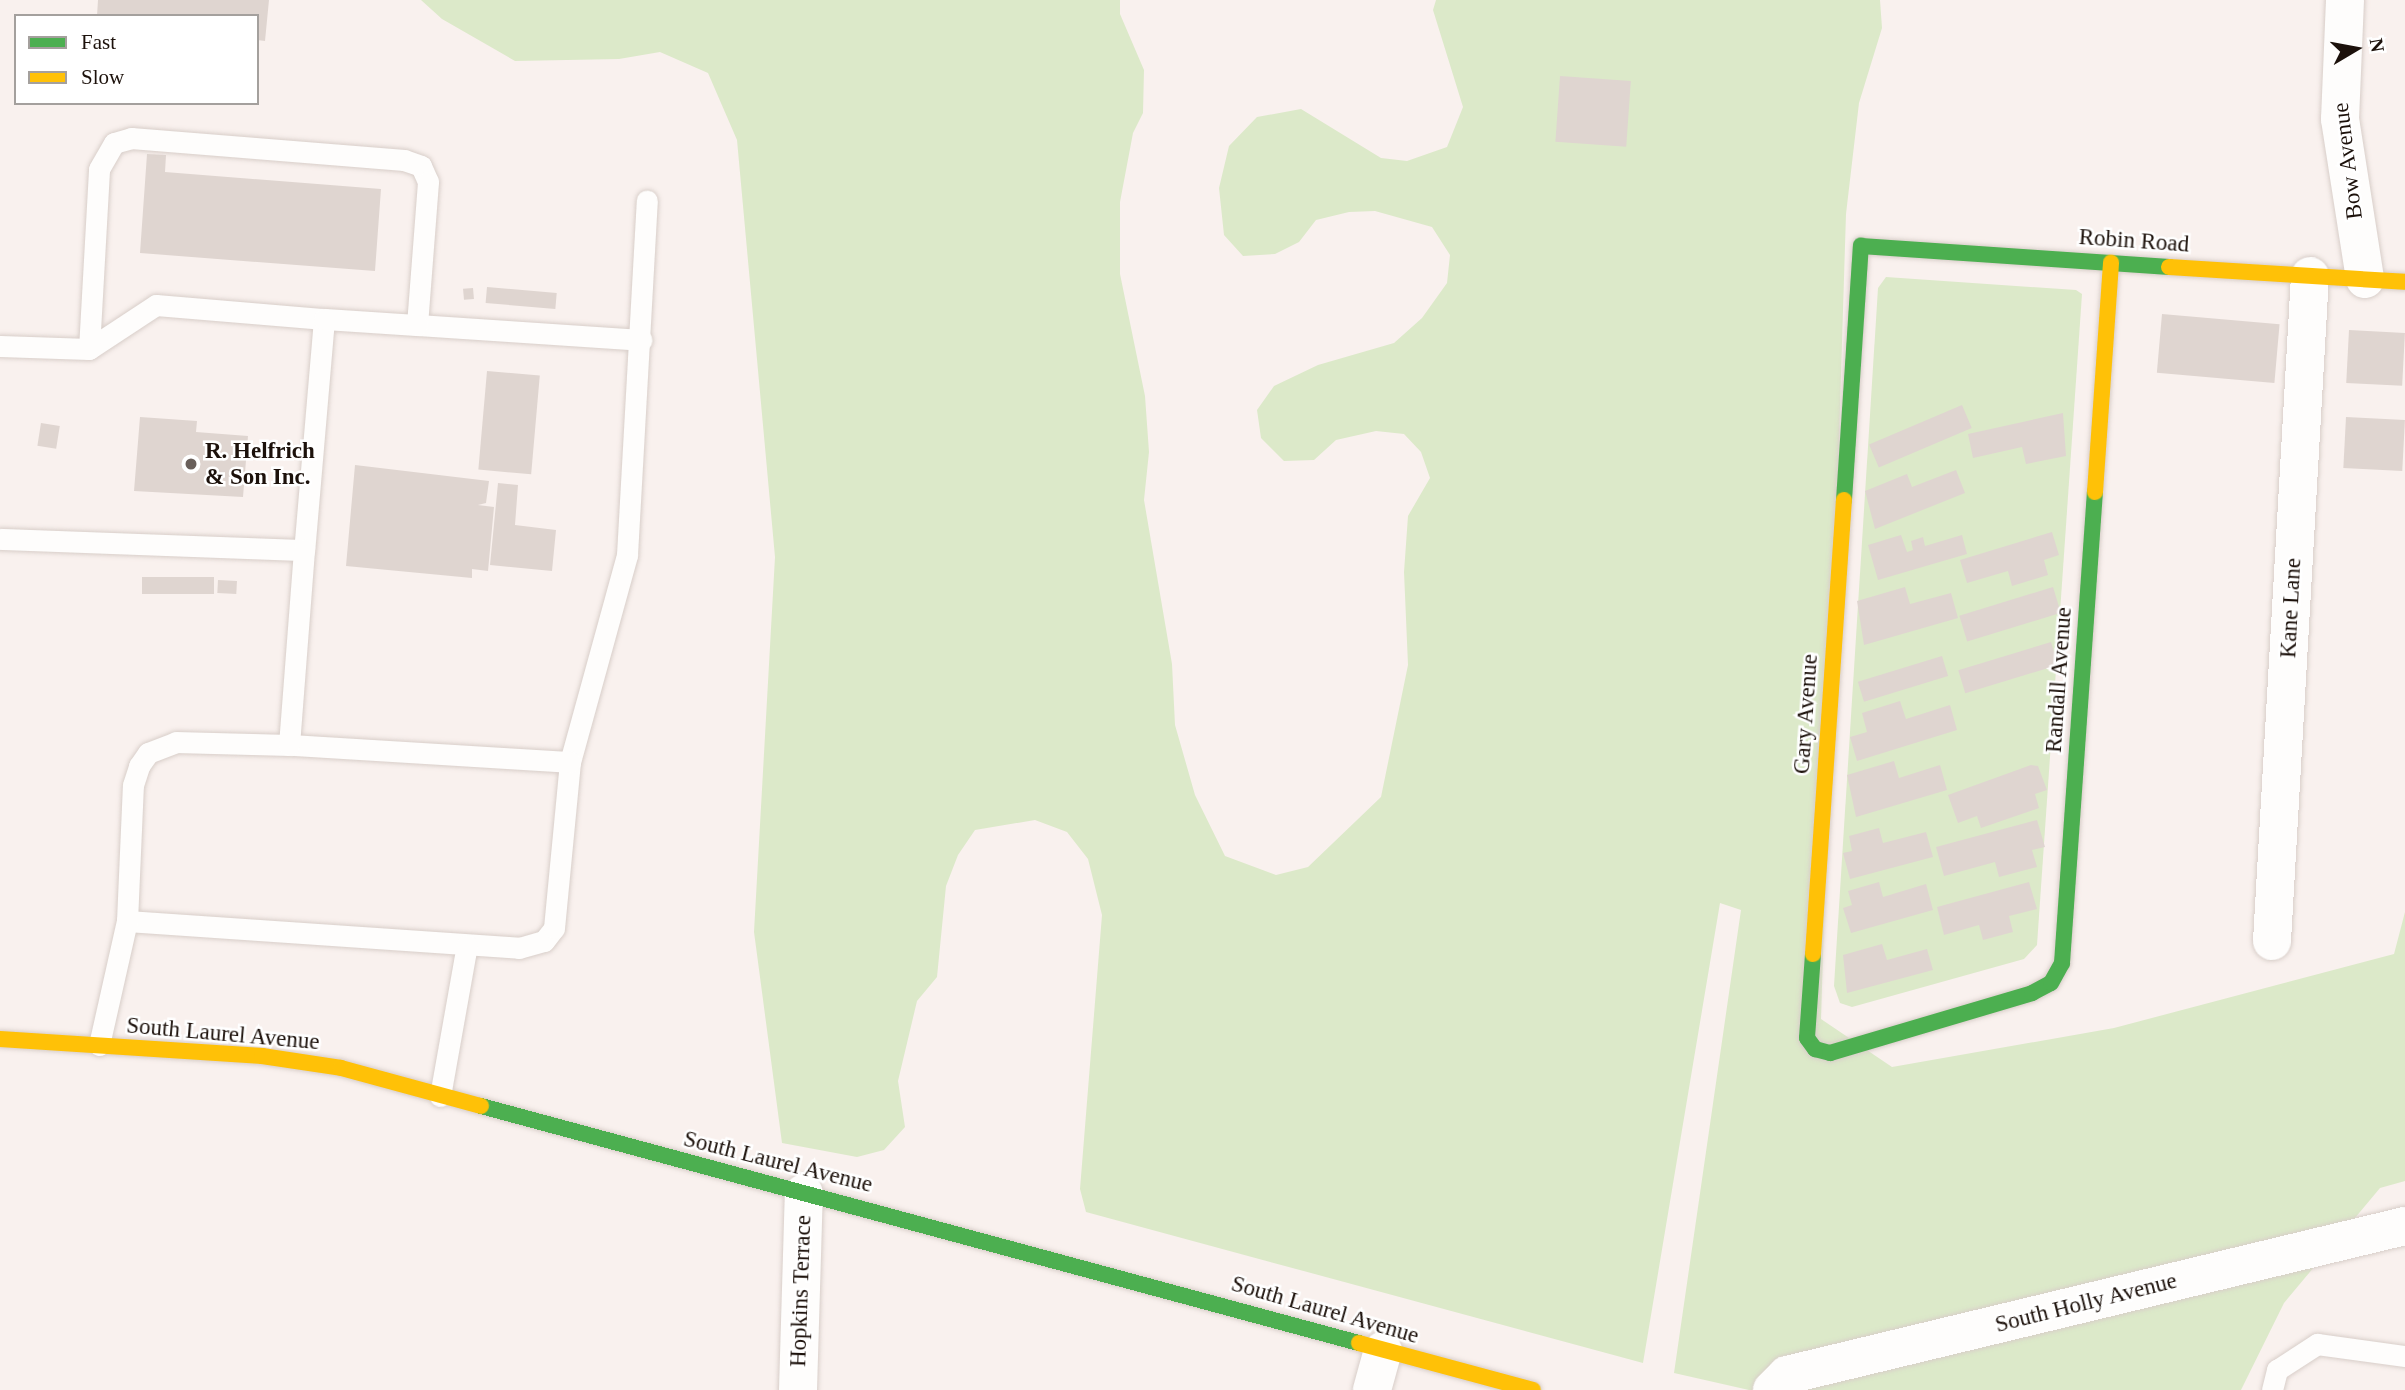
<!DOCTYPE html>
<html>
<head>
<meta charset="utf-8">
<style>
	body { margin:0 }
	#map { position:relative; width:2405px; height:1390px; overflow:hidden; background:#f9f1ee; font-family:Georgia,serif }
	div>[style] { position:absolute }
	.green>* { inset:0; background:#dce9c9 }
	.building>* { inset:0; background:#dfd5d0; transform-origin:0 0 }
	.roads { filter:drop-shadow(0 0 2px #d8cec9) drop-shadow(0 0 2px #d8cec9) }
	.lane>* { height:21px; margin:-10.5px; padding:0 10.5px; transform-origin:10.5px; border-radius:10.5px; background:#fefdfc }
	.street>* { height:38px; margin:-19px; padding:0 19px; transform-origin:19px; border-radius:19px; background:#fefdfc }
	.fast>* { height:16px; margin:-8px; padding:0 8px; transform-origin:8px; border-radius:8px; background:#4caf50 }
	.slow>* { height:16px; margin:-8px; padding:0 8px; transform-origin:8px; border-radius:8px; background:#ffc107 }
	.dots>* { width:19px; height:19px; translate:-50% -50%; box-sizing:border-box; border:4px solid #fff; border-radius:50% }
	span { translate:-50% -50%; white-space:nowrap; text-align:center; line-height:1.15; -webkit-text-stroke:5px #fff; paint-order:stroke }
	.street-label { font-size:23px; color:#1c110b }
	.poi-label { font-size:23px; color:#1c110b; font-weight:700 }
	.left { translate:0 -50%; text-align:left }
	.legend { position:absolute; left:14px; top:14px; width:245px; height:91px; box-sizing:border-box; background:#fff; border:2px solid #a4a09d; margin:0; padding:9px 12px; list-style:none; font-size:21px; color:#1c110b }
	.legend li { display:flex; align-items:center; gap:14px; height:35px }
	.legend b { width:35px; border:2px solid #a4a09d }
	.north { position:absolute; left:2321px; top:14px; width:70px; height:70px; -webkit-text-stroke:5px #fff; paint-order:stroke; rotate:80deg; font-size:19px; font-weight:700; line-height:28px; text-align:center; color:#1c110b }
	.north::after { content:''; display:block; margin:auto; width:24px; height:32px; background:#1c110b; clip-path:polygon(50% 0,100% 100%,50% 72%,0 100%) }
</style>
</head>
<body>
<div id="map">
	<div class="green">
		<i style="clip-path:polygon(421px 0,1120px 0,1120px 14px,1144px 70px,1143px 113px,1133px 133px,1120px 202px,1120px 274px,1145px 396px,1149px 452px,1144px 500px,1172px 664px,1175px 725px,1195px 795px,1225px 856px,1276px 875px,1308px 867px,1381px 797px,1408px 665px,1404px 572px,1408px 516px,1430px 478px,1421px 452px,1404px 434px,1376px 431px,1336px 440px,1314px 460px,1284px 461px,1261px 438px,1257px 410px,1274px 386px,1318px 365px,1394px 343px,1422px 318px,1447px 283px,1450px 255px,1432px 227px,1375px 211px,1349px 212px,1316px 220px,1299px 242px,1275px 254px,1243px 256px,1224px 235px,1219px 188px,1229px 146px,1257px 117px,1301px 109px,1381px 158px,1407px 161px,1447px 147px,1463px 107px,1433px 10px,1436px 0,1880px 0,1882px 28px,1859px 103px,1846px 214px,1821px 1019px,1892px 1067px,2114px 1028px,2394px 954px,2405px 912px,2405px 1181px,2380px 1188px,2284px 1303px,2241px 1390px,1749px 1390px,1674px 1373px,1741px 910px,1720px 903px,1643px 1363px,1086px 1212px,1080px 1189px,1102px 915px,1088px 859px,1067px 832px,1035px 820px,975px 830px,958px 855px,946px 886px,937px 977px,917px 1001px,898px 1081px,905px 1127px,884px 1150px,857px 1157px,782px 1143px,754px 932px,775px 557px,737px 140px,708px 73px,660px 52px,619px 59px,515px 61px,442px 19px)"></i>
		<i style="clip-path:polygon(1886px 277px,2076px 290px,2082px 294px,2037px 945px,2024px 959px,1852px 1007px,1840px 1003px,1834px 986px,1878px 288px)"></i>
	</div>
	<div class="building">
		<i style="clip-path:polygon(98px 0,269px 0,265px 41px,257px 40px,257px 16px,97px 16px)"></i>
		<i style="left:1560px;top:76px;width:71px;height:66px;rotate:4deg"></i>
		<i style="clip-path:polygon(147px 154px,166px 155px,165px 172px,381px 189px,375px 271px,140px 253px)"></i>
		<i style="left:487px;top:287px;width:70px;height:16px;rotate:5deg"></i>
		<i style="left:473px;top:288px;width:11px;height:10px;rotate:85deg"></i>
		<i style="left:2162px;top:314px;width:118px;height:59px;rotate:5deg"></i>
		<i style="left:2349px;top:330px;width:56px;height:53px;rotate:3deg"></i>
		<i style="left:487px;top:371px;width:53px;height:99px;rotate:5deg"></i>
		<i style="left:1962px;top:405px;width:25px;height:101px;rotate:67deg"></i>
		<i style="clip-path:polygon(2063px 413px,2066px 456px,2026px 464px,2022px 447px,1973px 458px,1968px 434px)"></i>
		<i style="clip-path:polygon(140px 417px,197px 421px,196px 432px,248px 436px,243px 497px,134px 491px)"></i>
		<i style="left:2346px;top:417px;width:59px;height:51px;rotate:3deg"></i>
		<i style="left:41px;top:423px;width:19px;height:23px;rotate:9deg"></i>
		<i style="clip-path:polygon(355px 465px,489px 481px,486px 503px,478px 505px,494px 507px,488px 571px,472px 569px,472px 578px,346px 566px)"></i>
		<i style="clip-path:polygon(1956px 470px,1965px 493px,1875px 529px,1865px 491px,1907px 474px,1912px 487px)"></i>
		<i style="clip-path:polygon(498px 483px,518px 485px,515px 525px,556px 530px,552px 571px,490px 565px)"></i>
		<i style="clip-path:polygon(2052px 532px,2059px 555px,2044px 560px,2048px 575px,2012px 586px,2008px 571px,1967px 583px,1960px 560px)"></i>
		<i style="clip-path:polygon(1901px 535px,1907px 552px,1913px 550px,1911px 541px,1923px 537px,1925px 546px,1962px 535px,1967px 554px,1878px 580px,1868px 545px)"></i>
		<i style="left:142px;top:577px;width:72px;height:17px"></i>
		<i style="left:218px;top:580px;width:19px;height:13px;rotate:3deg"></i>
		<i style="clip-path:polygon(1905px 587px,1910px 604px,1951px 593px,1958px 618px,1864px 645px,1857px 601px)"></i>
		<i style="left:2053px;top:587px;width:27px;height:98px;rotate:73deg"></i>
		<i style="left:2051px;top:642px;width:24px;height:97px;rotate:73deg"></i>
		<i style="left:1942px;top:656px;width:21px;height:88px;rotate:73deg"></i>
		<i style="clip-path:polygon(1900px 701px,1906px 719px,1950px 705px,1957px 730px,1857px 761px,1850px 737px,1867px 732px,1862px 713px)"></i>
		<i style="clip-path:polygon(1894px 761px,1899px 778px,1940px 765px,1947px 790px,1856px 817px,1847px 775px)"></i>
		<i style="clip-path:polygon(2031px 765px,2038px 766px,2047px 790px,2035px 794px,2039px 808px,1981px 828px,1977px 816px,1958px 823px,1948px 795px)"></i>
		<i style="clip-path:polygon(2037px 820px,2045px 847px,2032px 850px,2037px 867px,1999px 877px,1995px 862px,1944px 876px,1936px 847px)"></i>
		<i style="clip-path:polygon(1879px 828px,1883px 843px,1926px 832px,1933px 857px,1850px 879px,1843px 853px,1852px 851px,1849px 836px)"></i>
		<i style="clip-path:polygon(1879px 882px,1883px 897px,1926px 884px,1933px 910px,1851px 933px,1843px 908px,1852px 905px,1848px 891px)"></i>
		<i style="clip-path:polygon(2029px 882px,2037px 909px,2009px 916px,2013px 932px,1983px 940px,1979px 925px,1944px 935px,1937px 907px)"></i>
		<i style="clip-path:polygon(1882px 944px,1887px 960px,1927px 949px,1933px 970px,1847px 993px,1843px 955px)"></i>
	</div>
	<div class="roads">
		<div class="lane">
			<i style="left:417px;top:325px;width:225px;rotate:3.8deg"></i>
			<i style="left:0;top:346px;width:89px;rotate:1.9deg"></i>
			<i style="left:89px;top:349px;width:80px;rotate:-33.3deg"></i>
			<i style="left:156px;top:305px;width:169px;rotate:4.8deg"></i>
			<i style="left:324px;top:319px;width:232px;rotate:94.9deg"></i>
			<i style="left:304px;top:550px;width:304px;rotate:-177.9deg"></i>
			<i style="left:89px;top:349px;width:180px;rotate:-86.8deg"></i>
			<i style="left:99px;top:169px;width:30px;rotate:-60deg"></i>
			<i style="left:114px;top:143px;width:18px;rotate:-16deg"></i>
			<i style="left:131px;top:138px;width:274px;rotate:4.6deg"></i>
			<i style="left:404px;top:160px;width:18px;rotate:19deg"></i>
			<i style="left:421px;top:166px;width:17px;rotate:66deg"></i>
			<i style="left:428px;top:182px;width:143px;rotate:94.4deg"></i>
			<i style="left:417px;top:325px;width:93px;rotate:-176.3deg"></i>
			<i style="left:570px;top:762px;width:215px;rotate:-74.6deg"></i>
			<i style="left:627px;top:555px;width:355px;rotate:-86.8deg"></i>
			<i style="left:127px;top:921px;width:393px;rotate:3.9deg"></i>
			<i style="left:519px;top:948px;width:26px;rotate:-16deg"></i>
			<i style="left:544px;top:941px;width:16px;rotate:-52deg"></i>
			<i style="left:554px;top:928px;width:167px;rotate:-84.5deg"></i>
			<i style="left:570px;top:762px;width:282px;rotate:-176.5deg"></i>
			<i style="left:99px;top:1045px;width:127px;rotate:-77.3deg"></i>
			<i style="left:127px;top:921px;width:136px;rotate:-87.5deg"></i>
			<i style="left:133px;top:785px;width:20px;rotate:-72deg"></i>
			<i style="left:139px;top:766px;width:16px;rotate:-55deg"></i>
			<i style="left:148px;top:753px;width:30px;rotate:-21deg"></i>
			<i style="left:176px;top:742px;width:113px;rotate:1.5deg"></i>
			<i style="left:289px;top:745px;width:196px;rotate:-85.6deg"></i>
			<i style="left:440px;top:1096px;width:153px;rotate:-79.9deg"></i>
			<i style="left:2272px;top:1390px;width:21px;rotate:-76deg"></i>
			<i style="left:2277px;top:1370px;width:48px;rotate:-33deg"></i>
			<i style="left:2317px;top:1344px;width:89px;rotate:7.8deg"></i>
		</div>
		<div class="street">
			<i style="left:2345px;top:0;width:119px;rotate:92.4deg"></i>
			<i style="left:2340px;top:119px;width:162px;rotate:81.1deg"></i>
			<i style="left:2272px;top:941px;width:666px;rotate:-86.73deg"></i>
			<i style="left:798px;top:1390px;width:197px;rotate:-88.3deg"></i>
			<i style="left:1372px;top:1390px;width:41px;rotate:-74.6deg"></i>
			<i style="left:1772px;top:1390px;width:21px;rotate:-45deg"></i>
			<i style="left:1787px;top:1375px;width:636px;rotate:-13.56deg"></i>
		</div>
		<div class="fast">
			<i style="left:1844px;top:500px;width:255px;rotate:-86.2deg"></i>
			<i style="left:1861px;top:246px;width:309px;rotate:3.9deg"></i>
			<i style="left:1813px;top:954px;width:84px;rotate:94.1deg"></i>
			<i style="left:1807px;top:1038px;width:14px;rotate:54deg"></i>
			<i style="left:1815px;top:1049px;width:16px;rotate:15deg"></i>
			<i style="left:1830px;top:1053px;width:211px;rotate:-16.5deg"></i>
			<i style="left:2032px;top:993px;width:21px;rotate:-28deg"></i>
			<i style="left:2051px;top:983px;width:23px;rotate:-61deg"></i>
			<i style="left:2062px;top:963px;width:472px;rotate:-86deg"></i>
			<i style="left:481px;top:1106px;width:909px;rotate:15.11deg"></i>
		</div>
		<div class="slow">
			<i style="left:2169px;top:267px;width:236px;rotate:3.6deg"></i>
			<i style="left:2095px;top:492px;width:230px;rotate:-86deg"></i>
			<i style="left:1813px;top:954px;width:455px;rotate:-86.1deg"></i>
			<i style="left:0;top:1039px;width:263px;rotate:3.7deg"></i>
			<i style="left:262px;top:1056px;width:80px;rotate:8.6deg"></i>
			<i style="left:341px;top:1068px;width:145px;rotate:15.2deg"></i>
			<i style="left:1359px;top:1343px;width:180px;rotate:15.1deg"></i>
		</div>
	</div>
	<div class="dots">
		<i style="left:191px;top:464px;background:#695f5a"></i>
	</div>
	<div class="street-label">
		<span style="left:2348px;top:161px;rotate:-97deg">Bow Avenue</span>
		<span style="left:2134px;top:241px;rotate:4deg">Robin Road</span>
		<span style="left:2291px;top:608px;rotate:-87deg">Kane Lane</span>
		<span style="left:2059px;top:680px;rotate:-86deg">Randall Avenue</span>
		<span style="left:1806px;top:714px;rotate:-86deg">Gary Avenue</span>
		<span style="left:223px;top:1034px;rotate:5deg">South Laurel Avenue</span>
		<span style="left:778px;top:1162px;rotate:14deg">South Laurel Avenue</span>
		<span style="left:801px;top:1291px;rotate:-88deg">Hopkins Terrace</span>
		<span style="left:2086px;top:1303px;rotate:-14deg">South Holly Avenue</span>
		<span style="left:1325px;top:1310px;rotate:16deg">South Laurel Avenue</span>
	</div>
	<div class="poi-label">
		<span class="left" style="left:205px;top:464px">R. Helfrich<br>&amp; Son Inc.</span>
	</div>
	<ul class="legend">
	<li><b style="height:9px;background:#4caf50"></b>Fast</li>
	<li><b style="height:9px;background:#ffc107"></b>Slow</li>
	</ul>
	<div class="north">N</div>
</div>
</body>
</html>
